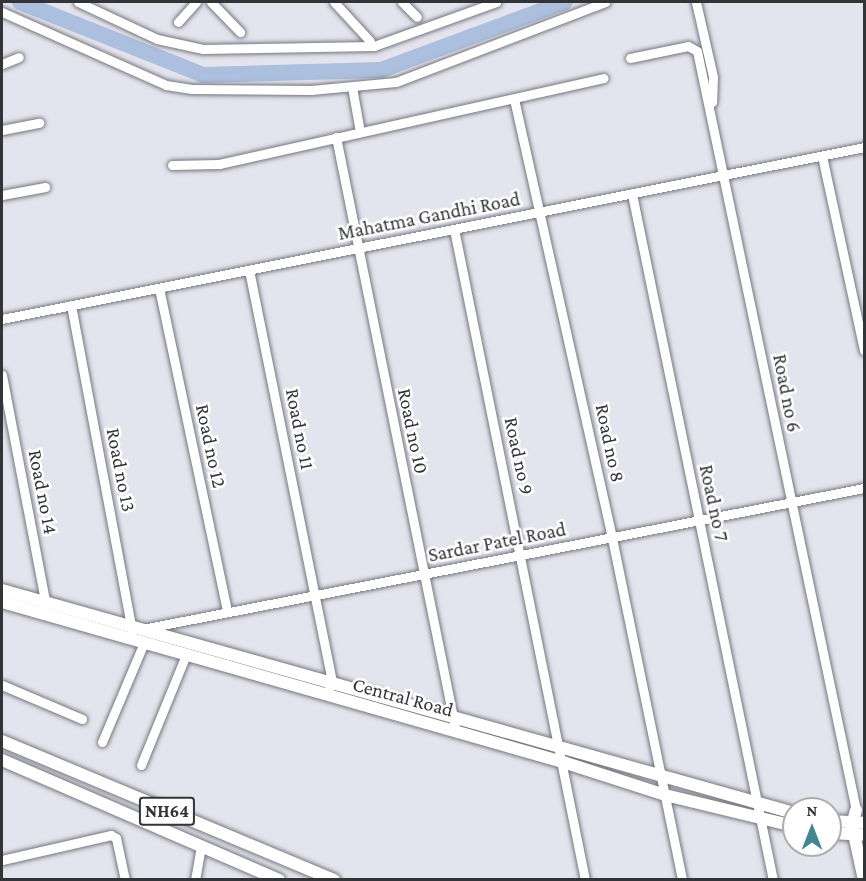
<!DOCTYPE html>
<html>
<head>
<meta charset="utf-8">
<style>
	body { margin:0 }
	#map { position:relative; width:866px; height:881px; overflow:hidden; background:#e3e4ed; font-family:"Crimson Pro",serif }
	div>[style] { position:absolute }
	.river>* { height:16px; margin:-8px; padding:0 8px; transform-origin:8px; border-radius:8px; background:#acbfde }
	.roads { filter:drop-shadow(0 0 2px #76777f) drop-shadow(0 0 2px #76777f) }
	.minor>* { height:9px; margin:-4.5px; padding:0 4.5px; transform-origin:4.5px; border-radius:4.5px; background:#fff }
	.major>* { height:12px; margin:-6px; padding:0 6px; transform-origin:6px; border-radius:6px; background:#fff }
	span { translate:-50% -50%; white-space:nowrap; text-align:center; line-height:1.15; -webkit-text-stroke:5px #fff; paint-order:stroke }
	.shield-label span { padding:2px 4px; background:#fff; border:2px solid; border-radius:4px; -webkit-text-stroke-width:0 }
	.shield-label { font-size:18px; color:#333437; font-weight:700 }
	.street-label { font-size:20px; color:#333437 }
	.frame { position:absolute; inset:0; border:3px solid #333437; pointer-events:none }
	.north { position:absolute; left:782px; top:797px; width:60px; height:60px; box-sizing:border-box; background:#fff; border:2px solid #adaeaf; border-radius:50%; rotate:0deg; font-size:16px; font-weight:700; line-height:24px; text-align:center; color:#333437 }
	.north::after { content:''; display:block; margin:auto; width:21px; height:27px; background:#40878f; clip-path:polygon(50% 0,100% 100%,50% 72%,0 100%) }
</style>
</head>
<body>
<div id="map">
	<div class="river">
		<i style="left:20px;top:2px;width:197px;rotate:21.7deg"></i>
		<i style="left:203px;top:75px;width:178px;rotate:-1.6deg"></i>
		<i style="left:381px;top:70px;width:196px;rotate:-20.3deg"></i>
	</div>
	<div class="roads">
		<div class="minor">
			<i style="left:78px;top:2px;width:87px;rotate:25.1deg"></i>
			<i style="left:157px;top:39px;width:47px;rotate:12.3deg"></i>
			<i style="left:203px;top:49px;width:171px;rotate:-1deg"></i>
			<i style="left:374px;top:46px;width:130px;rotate:-19.8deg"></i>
			<i style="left:211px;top:2px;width:42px;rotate:46deg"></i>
			<i style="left:334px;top:2px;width:53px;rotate:47.3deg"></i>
			<i style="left:402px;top:2px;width:21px;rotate:45deg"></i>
			<i style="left:696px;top:2px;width:77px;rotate:77.2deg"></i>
			<i style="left:713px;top:77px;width:25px;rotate:92deg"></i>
			<i style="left:2px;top:12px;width:180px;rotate:24deg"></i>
			<i style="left:166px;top:85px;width:26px;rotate:9deg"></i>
			<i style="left:192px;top:89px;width:119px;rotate:0.5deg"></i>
			<i style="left:311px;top:90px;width:85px;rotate:-5.4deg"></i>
			<i style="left:396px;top:82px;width:224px;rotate:-20.9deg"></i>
			<i style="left:178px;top:22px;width:27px;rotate:-48deg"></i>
			<i style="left:630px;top:58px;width:59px;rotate:-11.7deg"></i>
			<i style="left:688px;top:46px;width:10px;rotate:29deg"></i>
			<i style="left:697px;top:51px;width:775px;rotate:78.17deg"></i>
			<i style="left:2px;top:64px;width:18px;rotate:-22deg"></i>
			<i style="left:352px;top:87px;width:46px;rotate:79.9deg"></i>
			<i style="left:514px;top:99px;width:450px;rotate:77.4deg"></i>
			<i style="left:612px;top:538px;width:349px;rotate:78.4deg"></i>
			<i style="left:2px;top:130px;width:38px;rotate:-11deg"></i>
			<i style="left:336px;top:137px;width:607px;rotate:78.6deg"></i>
			<i style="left:822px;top:156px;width:199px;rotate:77.8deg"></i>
			<i style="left:172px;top:165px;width:47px;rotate:-1.2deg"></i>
			<i style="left:219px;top:164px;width:394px;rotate:-12.6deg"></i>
			<i style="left:632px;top:194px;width:700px;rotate:78.39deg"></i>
			<i style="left:2px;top:195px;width:44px;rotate:-10.5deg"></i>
			<i style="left:454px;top:229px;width:664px;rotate:78.62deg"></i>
			<i style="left:249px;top:270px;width:420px;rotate:78.6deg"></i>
			<i style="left:332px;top:682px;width:7px;rotate:117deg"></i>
			<i style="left:159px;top:288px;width:331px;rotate:78.1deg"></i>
			<i style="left:71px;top:305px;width:331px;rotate:79.4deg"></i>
			<i style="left:2px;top:319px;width:879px;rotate:-11.28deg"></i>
			<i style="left:2px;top:375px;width:235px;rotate:79.2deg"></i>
			<i style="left:142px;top:629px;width:736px;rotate:-11.05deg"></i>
			<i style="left:2px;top:685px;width:87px;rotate:23deg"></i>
			<i style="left:102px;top:742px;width:105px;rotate:-67.1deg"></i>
			<i style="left:141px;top:765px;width:117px;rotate:-67.8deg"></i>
			<i style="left:2px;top:860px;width:112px;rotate:-12.9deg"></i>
			<i style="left:111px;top:835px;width:6px;rotate:31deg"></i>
			<i style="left:116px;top:838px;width:43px;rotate:77.9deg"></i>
			<i style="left:195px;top:880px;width:35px;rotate:-80deg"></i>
		</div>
		<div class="major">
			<i style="left:2px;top:590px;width:823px;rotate:15.73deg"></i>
			<i style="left:2px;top:602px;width:583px;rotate:15.92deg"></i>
			<i style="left:563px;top:762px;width:107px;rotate:17.9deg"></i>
			<i style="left:665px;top:795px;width:133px;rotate:13.5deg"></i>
			<i style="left:2px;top:741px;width:360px;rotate:22.7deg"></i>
			<i style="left:2px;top:760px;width:302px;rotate:23.4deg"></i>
			<i style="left:856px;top:810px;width:16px;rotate:105deg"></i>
			<i style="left:852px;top:825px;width:56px;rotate:77.7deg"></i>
			<i style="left:830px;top:821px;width:34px;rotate:3deg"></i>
			<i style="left:830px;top:833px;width:34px;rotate:3deg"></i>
		</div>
	</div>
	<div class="shield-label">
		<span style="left:167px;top:811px">NH64</span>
	</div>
	<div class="street-label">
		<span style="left:429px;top:216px;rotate:-11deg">Mahatma Gandhi Road</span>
		<span style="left:787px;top:393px;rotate:79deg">Road no 6</span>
		<span style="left:300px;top:429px;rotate:79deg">Road no 11</span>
		<span style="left:413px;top:431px;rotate:78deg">Road no 10</span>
		<span style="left:610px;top:443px;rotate:78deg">Road no 8</span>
		<span style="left:211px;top:446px;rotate:78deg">Road no 12</span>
		<span style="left:519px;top:456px;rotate:78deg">Road no 9</span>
		<span style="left:121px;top:470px;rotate:79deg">Road no 13</span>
		<span style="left:43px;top:492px;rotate:79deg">Road no 14</span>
		<span style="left:714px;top:503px;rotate:78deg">Road no 7</span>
		<span style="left:497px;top:542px;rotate:-11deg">Sardar Patel Road</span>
		<span style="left:403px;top:697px;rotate:15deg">Central Road</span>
	</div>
	<div class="frame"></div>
	<div class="north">N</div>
</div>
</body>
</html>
